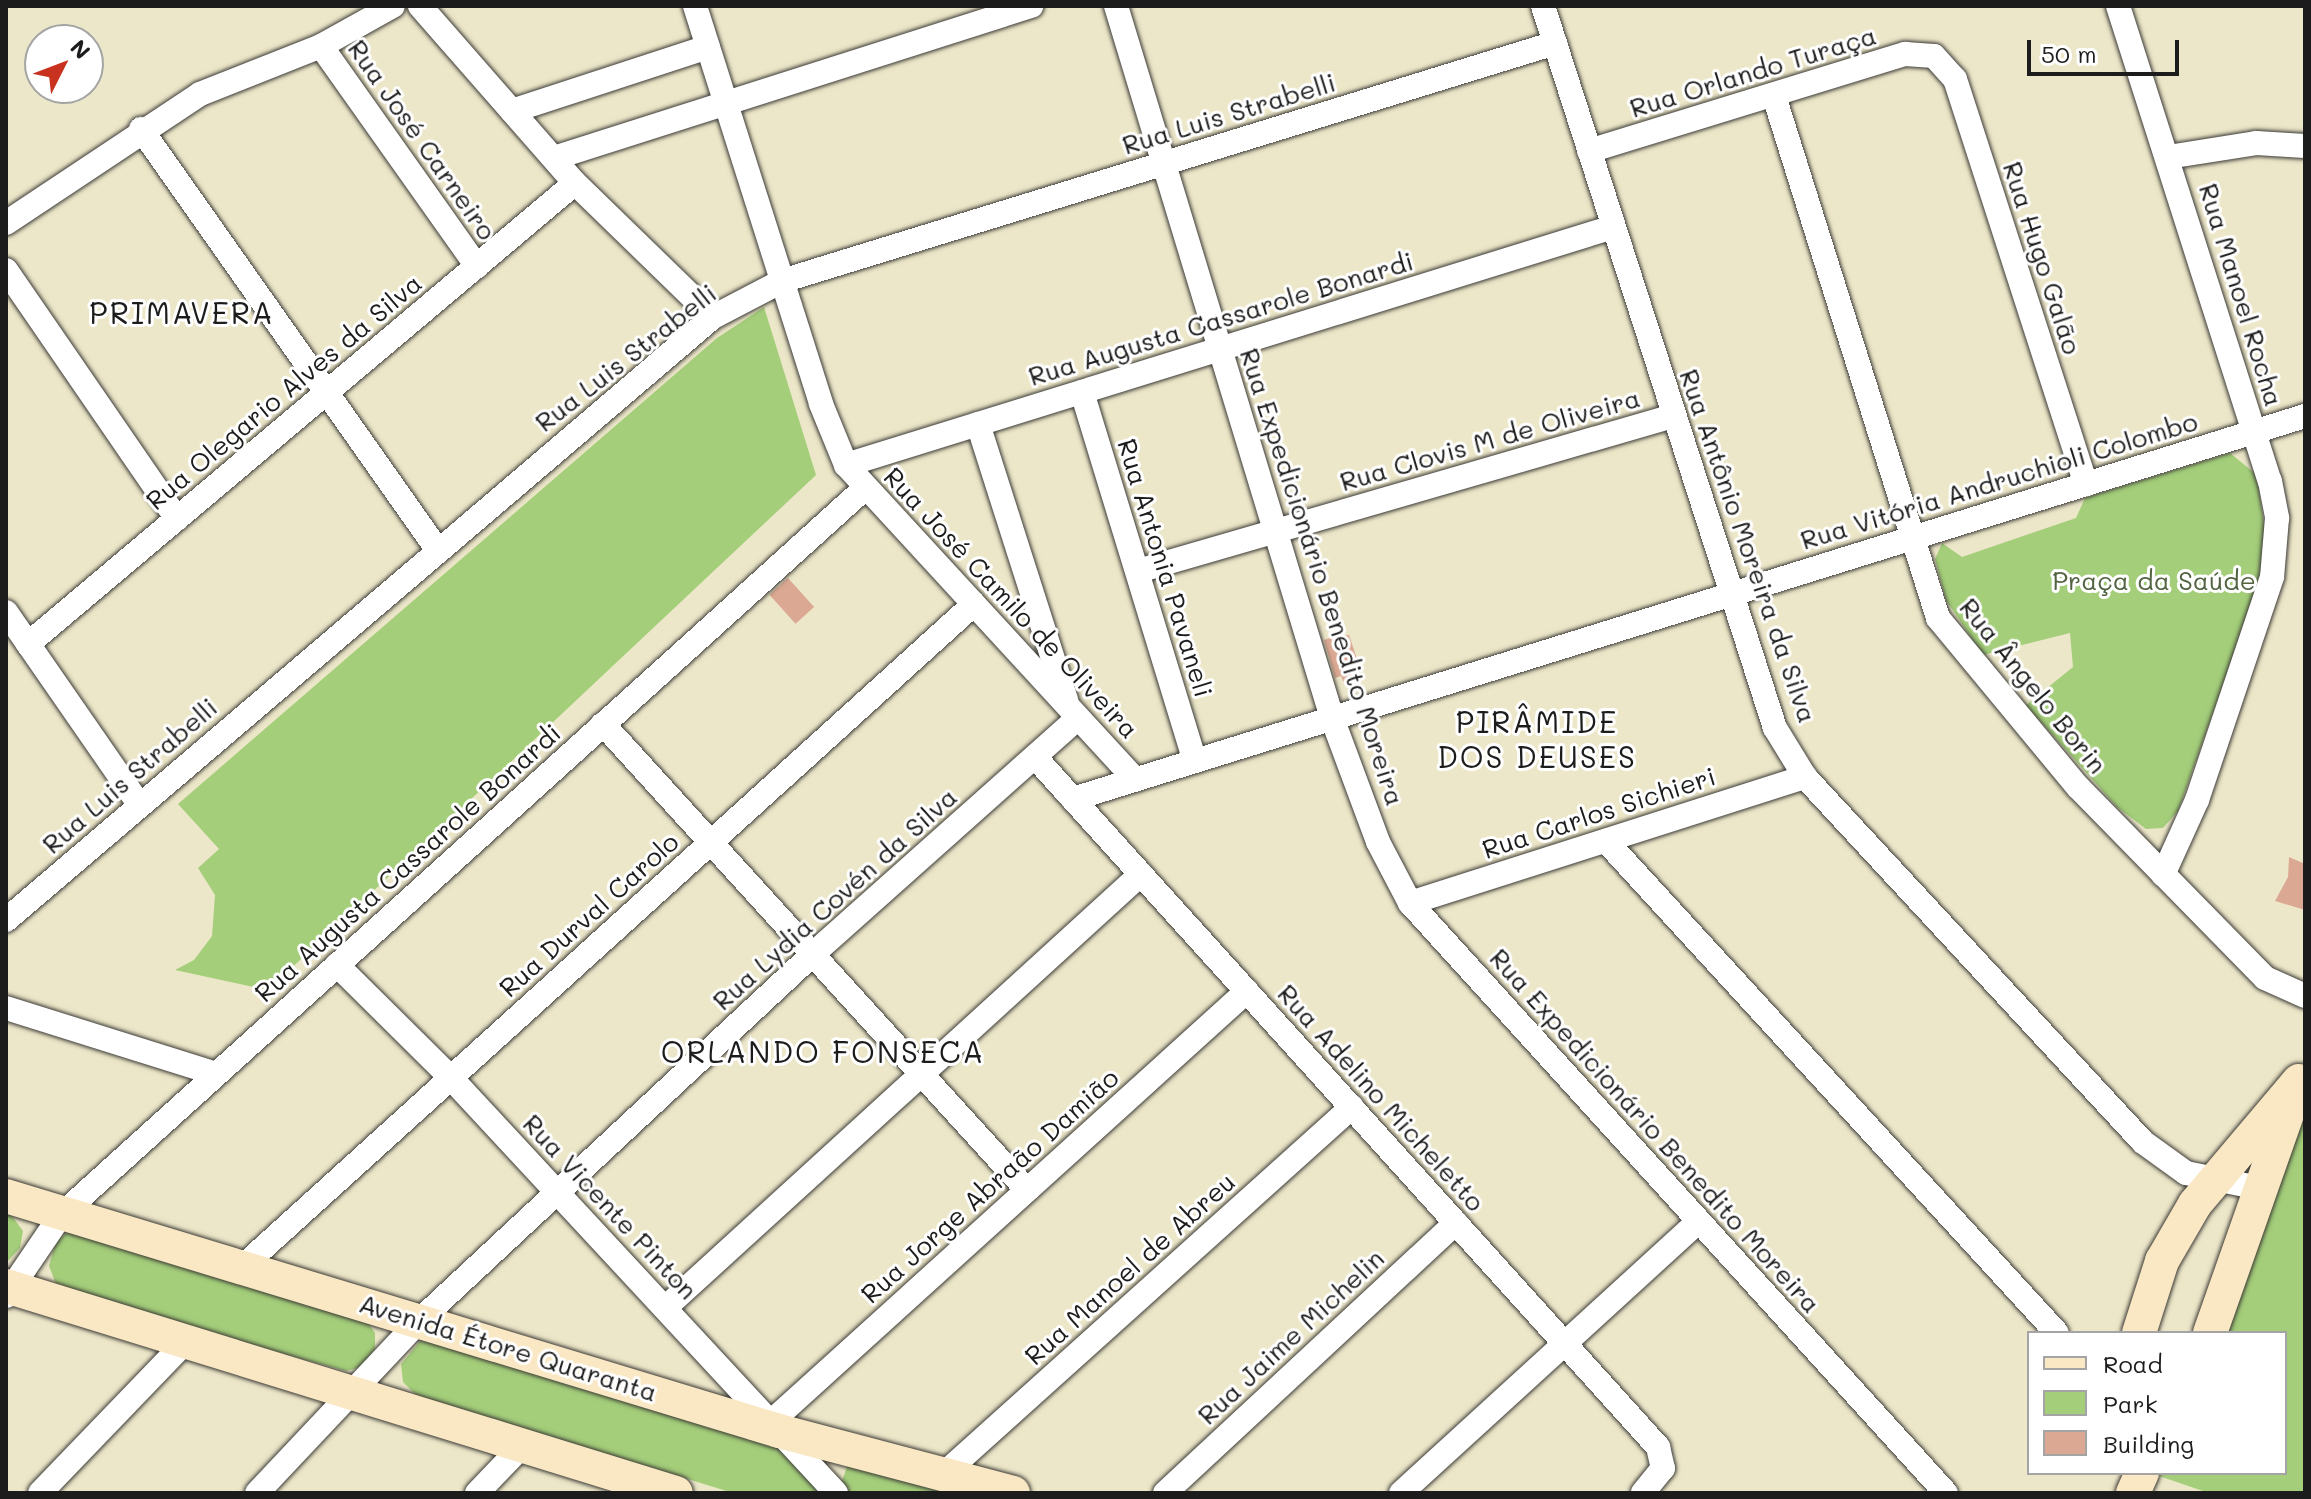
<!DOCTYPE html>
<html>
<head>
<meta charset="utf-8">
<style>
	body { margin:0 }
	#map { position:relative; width:2311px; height:1499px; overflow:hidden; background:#ede7c9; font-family:Mali,sans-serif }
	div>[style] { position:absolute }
	.green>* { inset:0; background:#a4ce7a }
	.building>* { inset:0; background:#dba993; transform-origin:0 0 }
	.roads { filter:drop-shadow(0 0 2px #3b3a36) drop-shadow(0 0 2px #3b3a36) }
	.street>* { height:24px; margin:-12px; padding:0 12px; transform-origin:12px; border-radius:12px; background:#fff }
	.secondary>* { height:34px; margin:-17px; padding:0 17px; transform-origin:17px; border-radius:17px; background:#fae7c3 }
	span { translate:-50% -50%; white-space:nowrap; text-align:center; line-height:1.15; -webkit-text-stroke:6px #fff; paint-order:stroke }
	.street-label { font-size:26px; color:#1c1c1c }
	.park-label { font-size:26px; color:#526342 }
	.quarter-label { font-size:30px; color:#1c1c1c; letter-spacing:2px }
	.frame { position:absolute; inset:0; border:8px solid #1c1c1c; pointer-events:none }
	.legend { position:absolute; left:2027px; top:1331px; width:260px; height:144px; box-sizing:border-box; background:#fff; border:2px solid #a4a4a4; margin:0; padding:10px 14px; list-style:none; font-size:24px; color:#1c1c1c }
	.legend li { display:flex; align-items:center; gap:16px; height:40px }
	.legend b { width:40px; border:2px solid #a4a4a4 }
	.north { position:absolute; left:24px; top:24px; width:80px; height:80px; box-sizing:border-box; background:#fff; border:2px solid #a4a4a4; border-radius:50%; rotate:48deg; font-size:22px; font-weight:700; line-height:32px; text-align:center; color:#1c1c1c }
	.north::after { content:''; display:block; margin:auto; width:28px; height:36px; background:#c8321e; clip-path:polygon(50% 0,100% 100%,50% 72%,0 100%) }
	.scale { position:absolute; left:2027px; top:40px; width:152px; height:36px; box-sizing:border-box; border:4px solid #1c1c1c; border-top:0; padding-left:10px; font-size:24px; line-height:28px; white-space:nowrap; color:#1c1c1c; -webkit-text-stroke:6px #fff; paint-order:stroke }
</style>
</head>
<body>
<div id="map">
	<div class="green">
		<i style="clip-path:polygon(764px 307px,816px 475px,268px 990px,175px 970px,194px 960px,212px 936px,215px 895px,198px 868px,219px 849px,178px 804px,717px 338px)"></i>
		<i style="clip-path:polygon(2230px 453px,2257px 475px,2266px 540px,2258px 586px,2178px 811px,2163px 828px,2146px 829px,2117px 807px,2026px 705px,2073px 667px,2070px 633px,1983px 655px,1946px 600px,1935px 559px,1942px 543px,1962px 557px,2076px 518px,2085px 498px)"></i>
		<i style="clip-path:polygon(2305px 1106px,2305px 1493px,2209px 1493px,2156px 1475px,2285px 1473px,2285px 1333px,2224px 1333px)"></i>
		<i style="clip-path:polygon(6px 1208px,23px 1231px,20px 1248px,6px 1263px)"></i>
		<i style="clip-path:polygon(70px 1231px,366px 1320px,375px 1333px,375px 1349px,361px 1367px,346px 1371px,72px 1295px,56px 1284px,49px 1266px,56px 1241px)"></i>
		<i style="clip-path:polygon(422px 1339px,769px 1437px,823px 1493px,733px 1493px,416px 1395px,403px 1382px,401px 1364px)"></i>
		<i style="clip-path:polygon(848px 1464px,971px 1493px,850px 1493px,842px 1481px)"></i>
	</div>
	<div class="building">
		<i style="left:788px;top:578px;width:39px;height:25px;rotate:48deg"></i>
		<i style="clip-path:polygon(1338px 635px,1349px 635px,1363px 677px,1344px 683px,1341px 676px,1335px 678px,1324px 640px)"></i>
		<i style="clip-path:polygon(2289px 857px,2305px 864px,2305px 910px,2275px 901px,2288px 877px)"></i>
	</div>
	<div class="roads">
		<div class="street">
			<i style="left:420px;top:6px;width:235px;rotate:48.8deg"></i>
			<i style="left:575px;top:183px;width:192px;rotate:44.2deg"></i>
			<i style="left:695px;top:6px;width:417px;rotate:72.4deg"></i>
			<i style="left:821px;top:404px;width:66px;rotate:67.7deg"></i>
			<i style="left:846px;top:465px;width:427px;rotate:47.4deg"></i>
			<i style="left:1116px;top:6px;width:744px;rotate:73.12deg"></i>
			<i style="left:1332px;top:718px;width:132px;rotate:69.6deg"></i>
			<i style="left:1378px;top:842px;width:69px;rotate:62.3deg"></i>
			<i style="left:1410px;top:903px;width:797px;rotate:47.75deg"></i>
			<i style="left:1543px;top:6px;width:758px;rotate:72.19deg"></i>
			<i style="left:1775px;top:728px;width:57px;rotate:58.5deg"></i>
			<i style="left:1805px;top:777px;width:497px;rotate:47.2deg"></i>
			<i style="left:2143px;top:1142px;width:53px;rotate:35.8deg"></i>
			<i style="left:2186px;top:1173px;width:76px;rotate:11.5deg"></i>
			<i style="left:2118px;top:6px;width:499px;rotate:72.3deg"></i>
			<i style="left:2270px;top:481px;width:38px;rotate:79deg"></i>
			<i style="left:2277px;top:518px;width:59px;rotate:94.8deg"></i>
			<i style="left:2272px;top:577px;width:235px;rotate:108.6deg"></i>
			<i style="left:2197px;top:800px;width:82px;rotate:114.4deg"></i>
			<i style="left:321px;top:46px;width:270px;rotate:54.7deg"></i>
			<i style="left:1774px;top:96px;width:547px;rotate:72.56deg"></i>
			<i style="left:1938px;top:618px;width:219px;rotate:50.4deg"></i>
			<i style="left:2078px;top:787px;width:267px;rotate:45.6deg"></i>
			<i style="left:2265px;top:978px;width:44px;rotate:24.2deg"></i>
			<i style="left:512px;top:111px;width:206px;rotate:-18.1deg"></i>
			<i style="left:141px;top:129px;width:514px;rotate:54.83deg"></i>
			<i style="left:1589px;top:151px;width:331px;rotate:-17.1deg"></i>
			<i style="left:1905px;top:54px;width:29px;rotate:4deg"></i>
			<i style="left:1934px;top:56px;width:31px;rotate:48deg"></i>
			<i style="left:1955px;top:79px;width:426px;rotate:72.1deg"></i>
			<i style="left:2168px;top:157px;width:89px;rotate:-9deg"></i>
			<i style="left:2256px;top:143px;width:49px;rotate:3.5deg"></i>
			<i style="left:554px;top:158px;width:501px;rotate:-17.67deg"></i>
			<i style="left:6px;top:223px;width:233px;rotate:-33.6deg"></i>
			<i style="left:200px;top:94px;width:130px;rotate:-21.6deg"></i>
			<i style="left:321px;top:46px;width:82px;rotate:-29.1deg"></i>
			<i style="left:6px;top:270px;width:302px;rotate:55.5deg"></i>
			<i style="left:1082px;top:392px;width:386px;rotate:73deg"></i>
			<i style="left:978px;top:424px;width:290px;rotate:72.3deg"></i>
			<i style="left:846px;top:465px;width:803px;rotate:-17.24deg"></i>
			<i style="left:1138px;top:571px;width:557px;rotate:-16.16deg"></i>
			<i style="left:6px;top:612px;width:234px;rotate:55.3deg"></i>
			<i style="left:28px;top:644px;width:715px;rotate:-40.12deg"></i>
			<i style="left:603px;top:724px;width:630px;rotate:47.7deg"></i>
			<i style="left:1035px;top:757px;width:930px;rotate:47.92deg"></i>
			<i style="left:1658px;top:1447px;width:22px;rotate:77deg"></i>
			<i style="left:1663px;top:1468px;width:32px;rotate:129deg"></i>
			<i style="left:1073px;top:799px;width:1290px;rotate:-17.27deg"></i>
			<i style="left:1606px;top:841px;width:667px;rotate:47.49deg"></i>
			<i style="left:1410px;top:903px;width:415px;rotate:-17.7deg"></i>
			<i style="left:6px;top:920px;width:929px;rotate:-40.46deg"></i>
			<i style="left:713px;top:317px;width:78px;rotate:-27.6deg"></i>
			<i style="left:782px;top:281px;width:809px;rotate:-17.11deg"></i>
			<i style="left:337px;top:965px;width:161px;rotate:44.7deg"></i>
			<i style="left:451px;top:1078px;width:566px;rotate:47.15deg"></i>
			<i style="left:6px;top:1008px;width:220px;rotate:17.4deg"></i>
			<i style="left:241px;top:1268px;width:989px;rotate:-42.17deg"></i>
			<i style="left:6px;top:1296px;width:98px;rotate:-55.8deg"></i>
			<i style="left:61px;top:1215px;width:1085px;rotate:-42.12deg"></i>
			<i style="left:665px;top:1308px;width:644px;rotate:-42.36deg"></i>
			<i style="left:771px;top:1422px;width:642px;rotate:-42.16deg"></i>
			<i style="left:946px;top:1472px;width:546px;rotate:-41.96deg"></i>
			<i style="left:40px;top:1493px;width:212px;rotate:-46.1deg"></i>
			<i style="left:257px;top:1493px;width:238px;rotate:-46.7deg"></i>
			<i style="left:420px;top:1320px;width:537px;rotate:-42.96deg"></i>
			<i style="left:813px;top:954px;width:355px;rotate:-41.7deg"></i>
			<i style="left:477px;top:1493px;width:66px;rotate:-46.2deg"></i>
			<i style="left:1165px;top:1493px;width:397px;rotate:-42.9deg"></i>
			<i style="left:1401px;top:1493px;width:403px;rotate:-42.4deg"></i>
		</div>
		<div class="secondary">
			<i style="left:6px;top:1196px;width:808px;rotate:16.91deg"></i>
			<i style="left:779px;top:1431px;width:242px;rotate:14.8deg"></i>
			<i style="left:6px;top:1286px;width:701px;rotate:17.17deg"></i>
			<i style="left:2139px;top:1333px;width:76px;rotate:-72.3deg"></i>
			<i style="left:2162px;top:1261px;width:66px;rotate:-59.9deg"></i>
			<i style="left:2195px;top:1204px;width:161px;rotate:-49.8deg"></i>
			<i style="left:2210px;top:1333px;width:244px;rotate:-70.6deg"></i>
			<i style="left:2133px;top:1493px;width:22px;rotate:-66deg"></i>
		</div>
	</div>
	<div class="street-label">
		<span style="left:1753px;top:72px;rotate:-17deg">Rua Orlando Turaça</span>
		<span style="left:1229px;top:114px;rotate:-17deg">Rua Luis Strabelli</span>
		<span style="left:422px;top:140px;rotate:55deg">Rua José Carneiro</span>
		<span style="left:2042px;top:258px;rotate:72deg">Rua Hugo Galão</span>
		<span style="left:2241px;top:295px;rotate:73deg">Rua Manoel Rocha</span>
		<span style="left:1221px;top:319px;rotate:-17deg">Rua Augusta Cassarole Bonardi</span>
		<span style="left:626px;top:358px;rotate:-38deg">Rua Luis Strabelli</span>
		<span style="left:284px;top:392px;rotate:-40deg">Rua Olegario Alves da Silva</span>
		<span style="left:1490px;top:440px;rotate:-16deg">Rua Clovis M de Oliveira</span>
		<span style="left:1999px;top:481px;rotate:-17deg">Rua Vitória Andruchioli Colombo</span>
		<span style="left:1748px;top:546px;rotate:71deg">Rua Antônio Moreira da Silva</span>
		<span style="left:1165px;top:568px;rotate:73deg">Rua Antonia Pavaneli</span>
		<span style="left:1322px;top:577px;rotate:72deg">Rua Expedicionário Benedito Moreira</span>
		<span style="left:1011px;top:603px;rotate:47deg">Rua José Camilo de Oliveira</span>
		<span style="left:2033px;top:686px;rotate:51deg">Rua Ângelo Borin</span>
		<span style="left:130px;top:776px;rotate:-41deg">Rua Luis Strabelli</span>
		<span style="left:1599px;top:813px;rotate:-18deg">Rua Carlos Sichieri</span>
		<span style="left:408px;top:863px;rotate:-42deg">Rua Augusta Cassarole Bonardi</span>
		<span style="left:835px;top:899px;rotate:-42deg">Rua Lydia Covén da Silva</span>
		<span style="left:589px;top:915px;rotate:-42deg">Rua Durval Carolo</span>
		<span style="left:1381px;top:1098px;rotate:48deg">Rua Adelino Micheletto</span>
		<span style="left:1655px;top:1131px;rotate:48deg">Rua Expedicionário Benedito Moreira</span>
		<span style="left:990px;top:1186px;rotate:-42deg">Rua Jorge Abraão Damião</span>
		<span style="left:610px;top:1207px;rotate:47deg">Rua Vicente Pinton</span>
		<span style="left:1130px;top:1269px;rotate:-42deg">Rua Manoel de Abreu</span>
		<span style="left:1291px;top:1337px;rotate:-43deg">Rua Jaime Michelin</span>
		<span style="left:508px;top:1348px;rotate:17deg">Avenida Étore Quaranta</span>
	</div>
	<div class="park-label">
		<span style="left:2154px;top:581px">Praça da Saúde</span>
	</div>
	<div class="quarter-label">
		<span style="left:182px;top:312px">PRIMAVERA</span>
		<span style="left:1537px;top:738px">PIRÂMIDE<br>DOS DEUSES</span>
		<span style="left:823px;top:1051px">ORLANDO FONSECA</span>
	</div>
	<div class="frame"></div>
	<ul class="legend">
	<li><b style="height:10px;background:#fae7c3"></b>Road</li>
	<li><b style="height:22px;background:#a4ce7a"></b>Park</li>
	<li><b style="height:22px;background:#dba993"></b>Building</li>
	</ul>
	<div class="north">N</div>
	<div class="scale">50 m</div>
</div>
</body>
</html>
